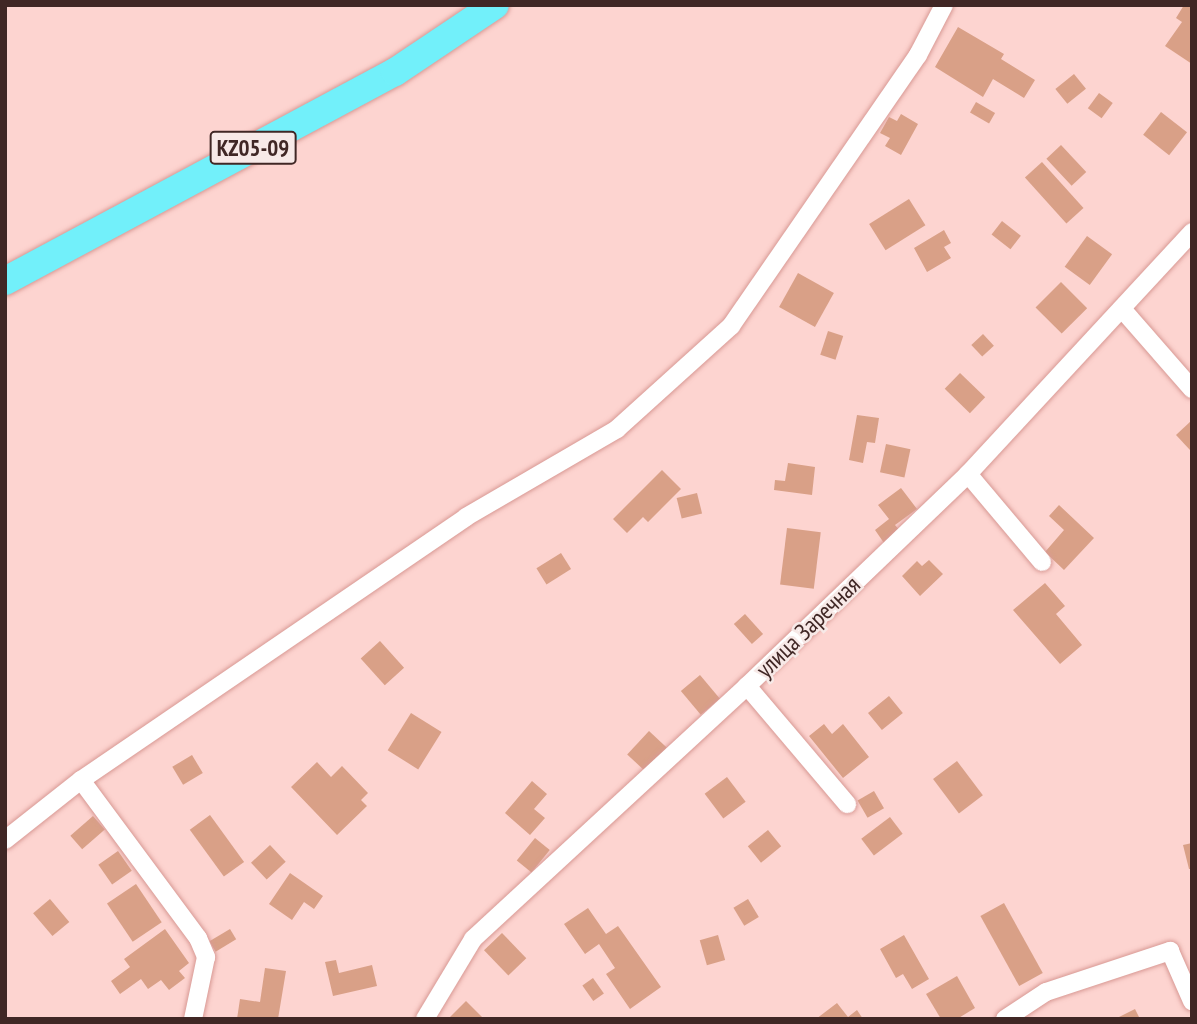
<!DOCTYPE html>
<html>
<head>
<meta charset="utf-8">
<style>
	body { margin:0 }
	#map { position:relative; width:1197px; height:1024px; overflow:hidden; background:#fdd4d0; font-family:"PT Sans Narrow",sans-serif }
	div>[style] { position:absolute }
	.building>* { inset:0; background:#d9a087; transform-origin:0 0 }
	.roads { filter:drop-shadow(0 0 2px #d89994) drop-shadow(0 0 2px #d89994) }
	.street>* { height:18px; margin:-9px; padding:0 9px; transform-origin:9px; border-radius:9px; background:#fff }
	.primary>* { height:28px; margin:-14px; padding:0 14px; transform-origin:14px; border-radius:14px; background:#72f0fa }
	span { translate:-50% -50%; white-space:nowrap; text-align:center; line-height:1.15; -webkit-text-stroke:5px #f7e9e7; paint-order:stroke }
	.shield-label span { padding:2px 5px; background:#f7e9e7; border:2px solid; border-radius:5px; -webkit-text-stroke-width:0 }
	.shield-label { font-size:23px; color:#402725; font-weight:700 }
	.street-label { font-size:24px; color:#402725 }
	.frame { position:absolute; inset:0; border:7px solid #402725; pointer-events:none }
</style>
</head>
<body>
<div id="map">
	<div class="building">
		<i style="clip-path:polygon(1184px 5px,1192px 6px,1192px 64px,1165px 46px,1182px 22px,1176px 18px)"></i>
		<i style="clip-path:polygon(958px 27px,1004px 54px,1001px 59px,1035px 80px,1024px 98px,993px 79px,983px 97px,935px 67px)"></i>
		<i style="left:1074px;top:74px;width:19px;height:24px;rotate:51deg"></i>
		<i style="left:1099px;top:93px;width:17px;height:19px;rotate:36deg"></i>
		<i style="left:976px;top:102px;width:22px;height:12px;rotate:30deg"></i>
		<i style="left:1161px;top:112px;width:33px;height:29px;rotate:38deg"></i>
		<i style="clip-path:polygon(901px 114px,918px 124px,901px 155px,885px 146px,890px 138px,880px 133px,889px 117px,897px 121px)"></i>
		<i style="left:1061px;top:145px;width:37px;height:20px;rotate:47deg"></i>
		<i style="left:1042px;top:162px;width:62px;height:23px;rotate:48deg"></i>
		<i style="left:909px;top:199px;width:31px;height:47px;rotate:58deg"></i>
		<i style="left:1002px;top:221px;width:24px;height:17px;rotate:38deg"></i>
		<i style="clip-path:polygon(944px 230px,951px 243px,944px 247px,951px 258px,927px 272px,914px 248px)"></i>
		<i style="left:1087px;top:236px;width:31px;height:38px;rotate:36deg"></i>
		<i style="left:798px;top:273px;width:41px;height:39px;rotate:29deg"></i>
		<i style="left:1061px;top:282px;width:37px;height:36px;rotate:45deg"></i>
		<i style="left:828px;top:331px;width:16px;height:25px;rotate:18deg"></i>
		<i style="left:983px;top:334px;width:16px;height:16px;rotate:47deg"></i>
		<i style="left:960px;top:373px;width:35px;height:22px;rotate:44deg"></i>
		<i style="clip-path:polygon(857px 415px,879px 418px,875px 443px,867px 442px,863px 463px,849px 460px)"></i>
		<i style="clip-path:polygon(1192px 420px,1192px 448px,1190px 450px,1176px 435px)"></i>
		<i style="left:886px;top:444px;width:25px;height:29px;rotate:12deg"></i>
		<i style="clip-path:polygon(788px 463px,815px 467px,812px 495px,774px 490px,775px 480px,785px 481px)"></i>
		<i style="clip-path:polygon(662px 470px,681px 489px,648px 522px,643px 517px,627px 533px,613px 519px)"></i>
		<i style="clip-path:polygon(901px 488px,917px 509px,895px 525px,900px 531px,884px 543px,875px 530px,889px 519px,878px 505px)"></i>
		<i style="left:697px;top:493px;width:21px;height:21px;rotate:76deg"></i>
		<i style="clip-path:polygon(1059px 505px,1094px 538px,1064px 570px,1045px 552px,1064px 530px,1049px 516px)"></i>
		<i style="left:787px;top:528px;width:34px;height:57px;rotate:7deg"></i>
		<i style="left:561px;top:553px;width:19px;height:29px;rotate:58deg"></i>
		<i style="clip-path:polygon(929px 560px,943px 574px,920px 596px,902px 576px,917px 561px,922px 566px)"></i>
		<i style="clip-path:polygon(1045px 583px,1065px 606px,1056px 614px,1082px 645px,1060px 664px,1013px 610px)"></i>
		<i style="left:745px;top:614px;width:27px;height:15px;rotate:48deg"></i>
		<i style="left:380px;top:641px;width:36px;height:26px;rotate:48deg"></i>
		<i style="left:700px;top:675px;width:31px;height:25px;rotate:50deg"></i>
		<i style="left:889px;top:696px;width:22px;height:27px;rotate:51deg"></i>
		<i style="left:411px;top:713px;width:36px;height:44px;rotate:32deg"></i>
		<i style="clip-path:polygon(824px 724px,832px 734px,843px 724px,869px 757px,843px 778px,809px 736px)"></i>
		<i style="left:649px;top:731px;width:26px;height:32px;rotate:43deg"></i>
		<i style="left:192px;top:755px;width:21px;height:23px;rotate:59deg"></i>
		<i style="left:957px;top:761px;width:43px;height:30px;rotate:53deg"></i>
		<i style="clip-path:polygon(317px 762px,331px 777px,342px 766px,368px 793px,361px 800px,367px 806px,337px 835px,291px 787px)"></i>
		<i style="left:727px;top:777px;width:31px;height:28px;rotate:53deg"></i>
		<i style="clip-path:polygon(532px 781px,547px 794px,534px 809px,545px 818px,530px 835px,505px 813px)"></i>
		<i style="left:874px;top:791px;width:20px;height:19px;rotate:60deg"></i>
		<i style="left:210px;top:815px;width:58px;height:25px;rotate:54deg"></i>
		<i style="left:93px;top:816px;width:18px;height:30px;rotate:49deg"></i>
		<i style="left:890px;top:817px;width:21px;height:36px;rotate:53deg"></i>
		<i style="left:768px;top:830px;width:21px;height:26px;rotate:51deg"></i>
		<i style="left:535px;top:838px;width:19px;height:29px;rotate:39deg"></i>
		<i style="clip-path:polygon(1192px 843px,1192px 869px,1189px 869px,1183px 845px)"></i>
		<i style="left:270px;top:845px;width:23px;height:26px;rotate:47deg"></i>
		<i style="left:118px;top:851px;width:24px;height:24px;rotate:55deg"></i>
		<i style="clip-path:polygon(290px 873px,323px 896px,314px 909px,304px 902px,292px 920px,269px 904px)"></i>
		<i style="left:136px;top:884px;width:46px;height:35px;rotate:56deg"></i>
		<i style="left:50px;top:899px;width:30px;height:22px;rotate:50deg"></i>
		<i style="left:748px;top:899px;width:21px;height:17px;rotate:59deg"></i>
		<i style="left:1004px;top:903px;width:80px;height:27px;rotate:61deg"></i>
		<i style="clip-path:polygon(588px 908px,606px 934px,618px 926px,661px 987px,630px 1009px,606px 974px,615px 968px,599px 944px,585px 954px,564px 924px)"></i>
		<i style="clip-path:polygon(165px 929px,189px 963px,179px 971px,185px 978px,169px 990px,161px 980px,148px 989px,141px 979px,120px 994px,111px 981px,130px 967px,124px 959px)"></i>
		<i style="left:230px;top:929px;width:12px;height:24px;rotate:59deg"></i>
		<i style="left:502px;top:933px;width:35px;height:25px;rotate:46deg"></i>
		<i style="left:718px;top:935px;width:26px;height:19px;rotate:74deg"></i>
		<i style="clip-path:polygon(904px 935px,929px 979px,912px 989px,903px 974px,896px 978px,880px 949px)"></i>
		<i style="clip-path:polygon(336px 960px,339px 973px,372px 965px,377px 986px,333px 996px,325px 962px)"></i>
		<i style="clip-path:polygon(265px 968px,286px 971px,278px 1019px,237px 1019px,240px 999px,260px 1002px)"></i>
		<i style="clip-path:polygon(957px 976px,975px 1008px,957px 1019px,941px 1019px,926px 994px)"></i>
		<i style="left:593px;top:978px;width:19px;height:13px;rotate:55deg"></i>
		<i style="clip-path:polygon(466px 1001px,484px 1019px,448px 1019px)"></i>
		<i style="clip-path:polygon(837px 1003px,848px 1017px,857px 1010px,863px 1019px,816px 1019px)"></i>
		<i style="clip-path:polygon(1135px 1009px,1140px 1019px,1115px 1019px)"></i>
	</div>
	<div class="roads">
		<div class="street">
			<i style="left:1123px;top:310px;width:105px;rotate:48.9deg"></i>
			<i style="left:968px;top:474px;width:115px;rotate:49.9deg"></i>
			<i style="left:747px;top:686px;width:155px;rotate:49.7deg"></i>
			<i style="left:81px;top:780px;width:197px;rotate:53.5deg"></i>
			<i style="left:198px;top:938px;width:21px;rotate:67deg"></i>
			<i style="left:206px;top:957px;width:63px;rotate:101.8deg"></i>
			<i style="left:5px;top:840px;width:97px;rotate:-38.3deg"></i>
			<i style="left:81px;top:780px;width:466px;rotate:-34.3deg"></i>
			<i style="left:466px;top:517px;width:175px;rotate:-30.2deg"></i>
			<i style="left:617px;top:429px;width:154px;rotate:-42.1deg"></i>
			<i style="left:731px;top:326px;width:329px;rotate:-55.4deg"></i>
			<i style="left:918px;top:55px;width:56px;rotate:-62.5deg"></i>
			<i style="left:425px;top:1019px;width:93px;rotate:-59deg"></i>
			<i style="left:473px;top:939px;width:373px;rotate:-42.7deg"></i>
			<i style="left:747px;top:686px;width:306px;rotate:-43.8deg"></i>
			<i style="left:968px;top:474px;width:330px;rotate:-47.2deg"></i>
			<i style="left:1005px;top:1019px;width:49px;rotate:-33.4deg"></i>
			<i style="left:1046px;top:992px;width:131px;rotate:-18.3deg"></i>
			<i style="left:1170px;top:951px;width:55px;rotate:66.3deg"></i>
		</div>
		<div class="primary">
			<i style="left:5px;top:281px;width:442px;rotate:-28.2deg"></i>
			<i style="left:395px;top:72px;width:120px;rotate:-33.8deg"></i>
		</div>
	</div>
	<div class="shield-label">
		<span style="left:253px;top:148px">KZ05-09</span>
	</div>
	<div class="street-label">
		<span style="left:808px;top:627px;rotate:-44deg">улица Заречная</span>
	</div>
	<div class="frame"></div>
</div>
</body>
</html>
